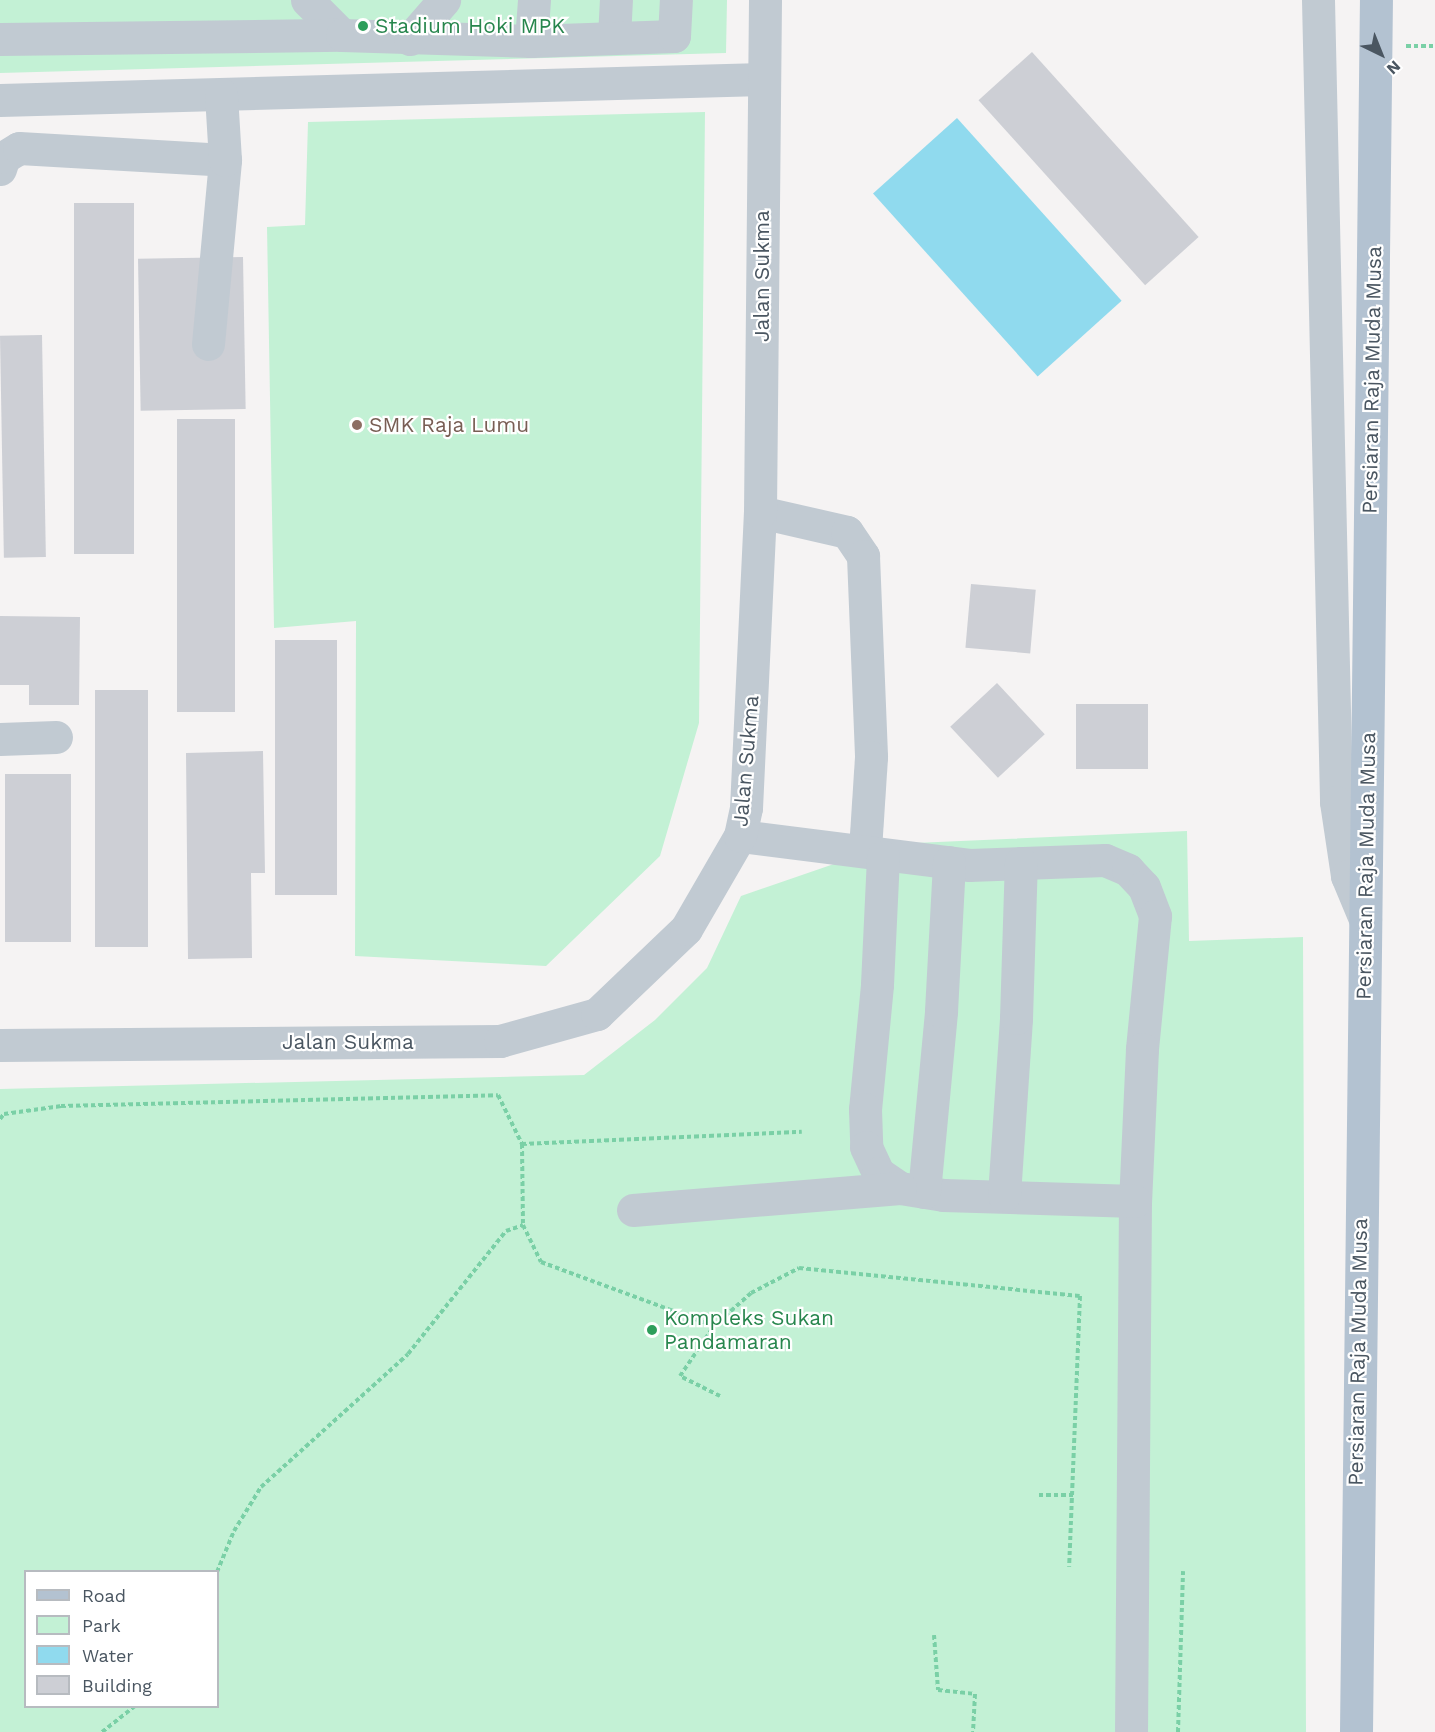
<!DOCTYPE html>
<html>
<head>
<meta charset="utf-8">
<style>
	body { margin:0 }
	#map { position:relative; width:1435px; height:1732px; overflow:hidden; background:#f5f3f3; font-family:"Work Sans",sans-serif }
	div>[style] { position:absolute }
	.green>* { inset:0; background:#c3f1d5 }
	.water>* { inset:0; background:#90daee; transform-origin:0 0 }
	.building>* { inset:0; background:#cdcfd5; transform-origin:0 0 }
	.path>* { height:4px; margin-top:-2px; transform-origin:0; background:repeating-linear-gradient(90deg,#7ad0a6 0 4.5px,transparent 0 7.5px) }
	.minor>* { height:33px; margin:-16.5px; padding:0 16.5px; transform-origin:16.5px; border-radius:16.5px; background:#c1cad2 }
	.major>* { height:33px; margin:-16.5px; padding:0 16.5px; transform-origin:16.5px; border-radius:16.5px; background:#b3c2d1 }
	.dots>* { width:16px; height:16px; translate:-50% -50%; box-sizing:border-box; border:3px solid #fff; border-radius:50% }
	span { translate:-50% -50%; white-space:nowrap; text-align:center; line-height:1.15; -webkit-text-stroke:4.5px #fff; paint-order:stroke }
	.leisure-label { font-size:21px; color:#27864d }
	.left { translate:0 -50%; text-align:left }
	.street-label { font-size:21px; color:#4a5661 }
	.education-label { font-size:21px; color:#785e54 }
	.legend { position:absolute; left:24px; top:1570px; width:195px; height:138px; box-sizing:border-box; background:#fff; border:2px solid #b7bbc0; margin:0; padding:8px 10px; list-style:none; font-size:18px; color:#4a5661 }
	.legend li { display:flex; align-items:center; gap:12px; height:30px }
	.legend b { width:30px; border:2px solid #b7bbc0 }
	.north { position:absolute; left:1351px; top:24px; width:60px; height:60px; -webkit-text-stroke:4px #fff; paint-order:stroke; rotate:137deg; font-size:16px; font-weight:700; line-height:24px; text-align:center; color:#4a5661 }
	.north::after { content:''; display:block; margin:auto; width:21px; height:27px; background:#4a5661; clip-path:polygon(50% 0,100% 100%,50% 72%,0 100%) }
</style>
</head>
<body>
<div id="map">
	<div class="green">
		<i style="clip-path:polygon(0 0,727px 0,726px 53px,0 73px)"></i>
		<i style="clip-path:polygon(705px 112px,699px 723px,660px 856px,546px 966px,355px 956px,356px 621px,274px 628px,267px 227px,305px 225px,308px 122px)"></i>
		<i style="clip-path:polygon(evenodd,1187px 831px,1189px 941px,1303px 937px,1306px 1732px,0 1732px,0 1089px,584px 1075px,655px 1020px,707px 968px,741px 896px,892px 844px,1187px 831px,26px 1572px,218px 1572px,218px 1706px,26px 1706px,26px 1572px)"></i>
	</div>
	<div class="water">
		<i style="left:957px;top:118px;width:246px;height:113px;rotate:48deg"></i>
	</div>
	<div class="building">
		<i style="left:1032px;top:52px;width:249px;height:72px;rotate:48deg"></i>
		<i style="left:134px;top:203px;width:351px;height:60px;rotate:90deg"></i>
		<i style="left:243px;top:257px;width:152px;height:105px;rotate:89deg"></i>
		<i style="left:42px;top:335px;width:222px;height:42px;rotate:89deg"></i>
		<i style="left:177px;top:419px;width:58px;height:293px"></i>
		<i style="left:971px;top:584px;width:65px;height:64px;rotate:5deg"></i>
		<i style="clip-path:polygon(0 616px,80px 617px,79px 705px,29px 705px,29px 685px,0 685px)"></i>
		<i style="left:275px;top:640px;width:62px;height:255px"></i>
		<i style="left:997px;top:683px;width:70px;height:64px;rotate:47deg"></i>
		<i style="left:148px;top:690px;width:257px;height:53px;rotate:90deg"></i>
		<i style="left:1076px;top:704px;width:72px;height:65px"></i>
		<i style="clip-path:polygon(263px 751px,265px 873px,251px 873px,252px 958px,188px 959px,186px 753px)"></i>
		<i style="left:5px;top:774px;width:66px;height:168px"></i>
	</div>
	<div class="path">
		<i style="left:1406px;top:46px;width:29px"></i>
		<i style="left:0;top:1119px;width:6px;rotate:-51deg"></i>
		<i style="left:4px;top:1114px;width:58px;rotate:-8deg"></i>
		<i style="left:61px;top:1106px;width:437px;rotate:-1.4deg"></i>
		<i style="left:498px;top:1095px;width:55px;rotate:63.9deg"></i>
		<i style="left:522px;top:1144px;width:81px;rotate:89.3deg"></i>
		<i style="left:522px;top:1144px;width:280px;rotate:-2.5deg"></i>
		<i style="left:720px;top:1396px;width:45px;rotate:-153.4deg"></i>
		<i style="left:680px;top:1376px;width:60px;rotate:-55.8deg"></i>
		<i style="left:714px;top:1326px;width:50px;rotate:-41.7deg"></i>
		<i style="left:751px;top:1293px;width:54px;rotate:-27.5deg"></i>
		<i style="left:799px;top:1268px;width:282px;rotate:5.7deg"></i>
		<i style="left:1080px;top:1296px;width:271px;rotate:92.3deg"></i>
		<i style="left:1039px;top:1495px;width:34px"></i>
		<i style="left:217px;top:1572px;width:44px;rotate:-67.5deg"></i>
		<i style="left:234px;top:1531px;width:52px;rotate:-58.5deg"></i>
		<i style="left:261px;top:1487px;width:198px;rotate:-42.1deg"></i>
		<i style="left:408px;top:1354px;width:157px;rotate:-51.5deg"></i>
		<i style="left:506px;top:1231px;width:18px;rotate:-19deg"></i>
		<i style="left:523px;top:1225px;width:41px;rotate:64.1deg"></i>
		<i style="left:541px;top:1262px;width:184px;rotate:20.3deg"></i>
		<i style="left:934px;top:1635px;width:55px;rotate:85.8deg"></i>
		<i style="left:938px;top:1690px;width:37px;rotate:6deg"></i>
		<i style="left:975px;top:1694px;width:38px;rotate:93deg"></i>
		<i style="left:102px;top:1732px;width:42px;rotate:-38.2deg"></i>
		<i style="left:1178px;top:1732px;width:161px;rotate:-88.2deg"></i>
	</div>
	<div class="minor">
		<i style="left:307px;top:0;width:49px;rotate:45deg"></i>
		<i style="left:1318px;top:0;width:802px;rotate:88.71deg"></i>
		<i style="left:1336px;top:802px;width:75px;rotate:81.5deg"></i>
		<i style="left:1347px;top:876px;width:47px;rotate:67.3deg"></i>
		<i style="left:614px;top:37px;width:37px;rotate:-87deg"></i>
		<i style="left:0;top:39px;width:342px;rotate:-0.7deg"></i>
		<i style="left:342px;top:35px;width:189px;rotate:1.8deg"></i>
		<i style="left:531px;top:41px;width:143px;rotate:-2deg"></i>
		<i style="left:674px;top:36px;width:36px;rotate:-87deg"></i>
		<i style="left:410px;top:39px;width:52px;rotate:-48.9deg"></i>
		<i style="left:531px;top:41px;width:41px;rotate:-85.8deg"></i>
		<i style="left:0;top:100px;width:763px;rotate:-1.58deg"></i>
		<i style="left:0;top:169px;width:13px;rotate:-72deg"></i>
		<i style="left:4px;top:157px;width:17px;rotate:-31deg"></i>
		<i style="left:19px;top:148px;width:206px;rotate:3.3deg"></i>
		<i style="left:208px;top:344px;width:185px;rotate:-84.7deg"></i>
		<i style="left:225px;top:160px;width:66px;rotate:-93.5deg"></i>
		<i style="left:760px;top:512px;width:89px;rotate:12.9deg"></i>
		<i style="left:847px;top:532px;width:29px;rotate:56deg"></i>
		<i style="left:863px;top:556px;width:201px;rotate:87.7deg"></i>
		<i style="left:871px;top:757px;width:93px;rotate:93.7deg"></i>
		<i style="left:0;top:739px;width:56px;rotate:-2deg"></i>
		<i style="left:740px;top:836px;width:231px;rotate:7.2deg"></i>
		<i style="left:969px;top:865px;width:136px;rotate:-2.1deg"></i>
		<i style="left:1105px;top:860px;width:25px;rotate:23deg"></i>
		<i style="left:1128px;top:870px;width:23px;rotate:47deg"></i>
		<i style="left:1144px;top:887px;width:31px;rotate:69deg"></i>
		<i style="left:1155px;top:916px;width:134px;rotate:95.6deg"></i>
		<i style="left:1142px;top:1049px;width:152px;rotate:92.6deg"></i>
		<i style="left:1135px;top:1201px;width:531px;rotate:90.43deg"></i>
		<i style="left:883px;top:857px;width:128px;rotate:92.7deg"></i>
		<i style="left:877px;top:985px;width:125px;rotate:95.5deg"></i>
		<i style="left:865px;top:1109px;width:38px;rotate:88deg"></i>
		<i style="left:866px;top:1147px;width:29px;rotate:65deg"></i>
		<i style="left:878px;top:1173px;width:27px;rotate:34deg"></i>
		<i style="left:900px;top:1188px;width:44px;rotate:9.2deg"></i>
		<i style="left:943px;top:1195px;width:192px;rotate:1.8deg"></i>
		<i style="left:0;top:1045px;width:500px;rotate:-0.46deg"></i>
		<i style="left:500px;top:1041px;width:101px;rotate:-15.6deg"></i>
		<i style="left:597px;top:1014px;width:123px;rotate:-43.7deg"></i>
		<i style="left:686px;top:929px;width:108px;rotate:-59.9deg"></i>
		<i style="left:740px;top:836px;width:29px;rotate:-78deg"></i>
		<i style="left:746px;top:808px;width:296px;rotate:-87.3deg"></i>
		<i style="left:760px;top:512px;width:512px;rotate:-89.44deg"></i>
		<i style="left:924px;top:1192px;width:182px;rotate:-84.6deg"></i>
		<i style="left:941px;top:1011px;width:149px;rotate:-86.9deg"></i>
		<i style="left:1004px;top:1195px;width:177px;rotate:-86.1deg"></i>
		<i style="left:1016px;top:1018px;width:155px;rotate:-88.2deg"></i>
		<i style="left:633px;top:1210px;width:268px;rotate:-4.7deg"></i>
	</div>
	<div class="major">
		<i style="left:1356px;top:1732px;width:1732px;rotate:-89.34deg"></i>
	</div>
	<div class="dots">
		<i style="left:363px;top:26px;background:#2e9e5b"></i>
		<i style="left:357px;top:425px;background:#8d6e63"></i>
		<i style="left:652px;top:1330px;background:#2e9e5b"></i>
	</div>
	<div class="leisure-label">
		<span class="left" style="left:375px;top:26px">Stadium Hoki MPK</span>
		<span class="left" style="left:664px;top:1330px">Kompleks Sukan<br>Pandamaran</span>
	</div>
	<div class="street-label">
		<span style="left:762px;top:276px;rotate:-90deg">Jalan Sukma</span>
		<span style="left:1372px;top:380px;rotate:-89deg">Persiaran Raja Muda Musa</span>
		<span style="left:746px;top:761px;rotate:-85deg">Jalan Sukma</span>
		<span style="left:1366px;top:866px;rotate:-89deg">Persiaran Raja Muda Musa</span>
		<span style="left:348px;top:1042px">Jalan Sukma</span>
		<span style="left:1358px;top:1352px;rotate:-89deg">Persiaran Raja Muda Musa</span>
	</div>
	<div class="education-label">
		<span class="left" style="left:369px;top:425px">SMK Raja Lumu</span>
	</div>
	<ul class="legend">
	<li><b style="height:8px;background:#b3c2d1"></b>Road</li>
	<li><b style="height:16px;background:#c3f1d5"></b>Park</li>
	<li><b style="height:16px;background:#90daee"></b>Water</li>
	<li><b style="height:16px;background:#cdcfd5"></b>Building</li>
	</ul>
	<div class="north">N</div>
</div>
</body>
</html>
